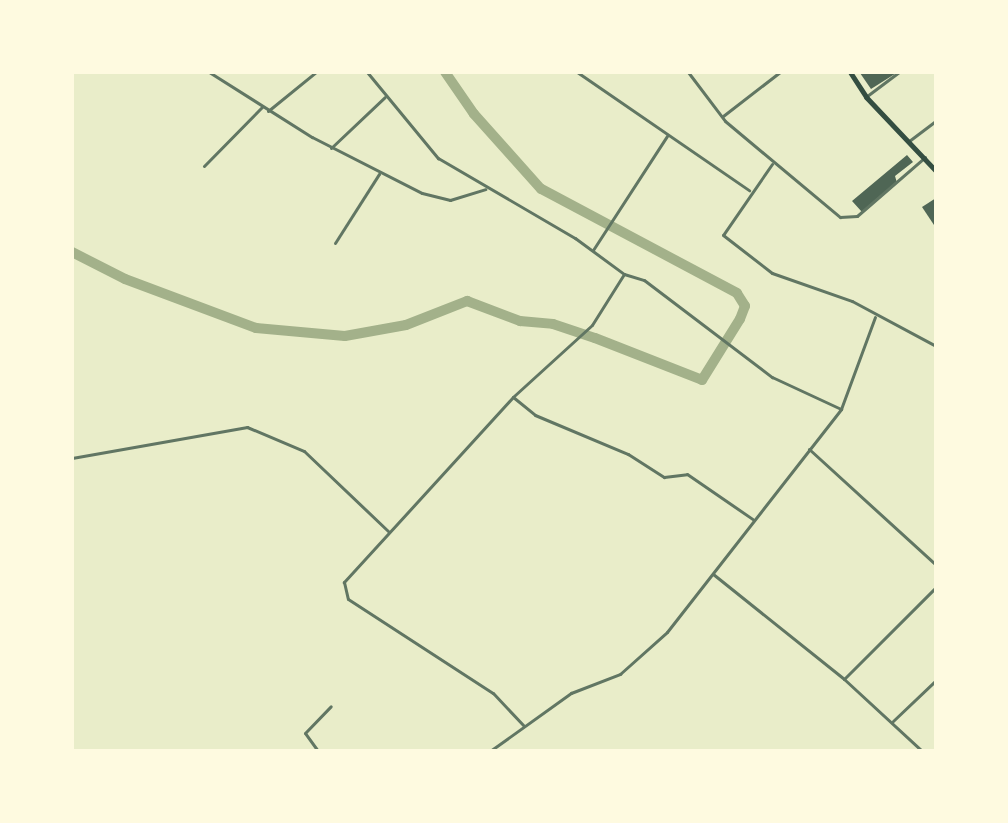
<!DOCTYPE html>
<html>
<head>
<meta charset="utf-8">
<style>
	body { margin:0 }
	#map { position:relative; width:1008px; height:823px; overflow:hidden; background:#e9edc9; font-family:Ubuntu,sans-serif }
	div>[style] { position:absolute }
	.river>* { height:10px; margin:-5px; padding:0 5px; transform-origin:5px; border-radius:5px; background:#a3b18a }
	.building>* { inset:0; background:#4f6655 }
	.minor>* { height:3px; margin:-1.5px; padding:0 1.5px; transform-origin:1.5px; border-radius:1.5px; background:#617663 }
	.tertiary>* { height:3px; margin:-1.5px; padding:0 1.5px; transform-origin:1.5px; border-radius:1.5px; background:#617663 }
	.trunk>* { height:5px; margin:-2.5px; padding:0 2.5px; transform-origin:2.5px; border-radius:2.5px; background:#344e41 }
	span { translate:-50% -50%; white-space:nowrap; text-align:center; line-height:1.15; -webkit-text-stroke:7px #fefae0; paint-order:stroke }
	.frame { position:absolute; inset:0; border:74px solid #fefae0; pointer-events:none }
</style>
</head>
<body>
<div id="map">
	<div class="river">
		<i style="left:72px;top:252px;width:59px;rotate:27deg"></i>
		<i style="left:125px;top:279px;width:140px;rotate:20.5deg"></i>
		<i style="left:256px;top:328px;width:89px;rotate:5.1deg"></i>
		<i style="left:345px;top:336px;width:62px;rotate:-10.2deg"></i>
		<i style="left:406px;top:325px;width:66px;rotate:-21.5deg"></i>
		<i style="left:467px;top:301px;width:57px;rotate:20.7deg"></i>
		<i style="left:520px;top:321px;width:33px;rotate:5deg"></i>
		<i style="left:553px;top:324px;width:44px;rotate:18.4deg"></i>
		<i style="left:595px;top:338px;width:115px;rotate:21.4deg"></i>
		<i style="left:702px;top:380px;width:72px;rotate:-58.1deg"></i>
		<i style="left:740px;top:319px;width:14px;rotate:-69deg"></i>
		<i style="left:745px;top:306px;width:15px;rotate:-122deg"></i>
		<i style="left:737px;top:293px;width:222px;rotate:-152deg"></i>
		<i style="left:541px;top:189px;width:101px;rotate:-131.8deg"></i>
		<i style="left:474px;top:114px;width:51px;rotate:-124.6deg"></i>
	</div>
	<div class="building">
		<i style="clip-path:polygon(878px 72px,898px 72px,871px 89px,860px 73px)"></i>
		<i style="clip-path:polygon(907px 155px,913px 162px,895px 176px,897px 183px,862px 212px,852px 201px)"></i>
		<i style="clip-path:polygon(936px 198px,936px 228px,922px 207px)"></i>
	</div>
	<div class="minor">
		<i style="left:209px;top:72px;width:122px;rotate:32.3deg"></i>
		<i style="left:312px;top:137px;width:123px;rotate:27deg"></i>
		<i style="left:422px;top:193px;width:29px;rotate:14deg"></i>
		<i style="left:450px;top:200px;width:37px;rotate:-17deg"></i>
		<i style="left:367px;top:72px;width:112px;rotate:50.5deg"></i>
		<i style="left:438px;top:158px;width:159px;rotate:30.3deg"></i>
		<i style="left:575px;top:238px;width:61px;rotate:36.3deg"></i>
		<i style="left:624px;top:274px;width:21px;rotate:17deg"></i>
		<i style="left:644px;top:280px;width:161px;rotate:37.2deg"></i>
		<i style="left:772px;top:377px;width:76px;rotate:24.9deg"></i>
		<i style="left:577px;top:72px;width:209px;rotate:34.5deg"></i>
		<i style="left:688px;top:72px;width:61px;rotate:52.9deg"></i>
		<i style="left:725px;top:121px;width:150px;rotate:39.9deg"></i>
		<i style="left:840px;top:217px;width:17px;rotate:-3deg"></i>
		<i style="left:857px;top:216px;width:90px;rotate:-40.9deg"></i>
		<i style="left:867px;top:96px;width:40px;rotate:-37deg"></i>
		<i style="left:268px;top:111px;width:62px;rotate:-39.1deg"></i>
		<i style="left:723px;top:116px;width:72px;rotate:-37.7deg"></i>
		<i style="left:909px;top:141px;width:34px;rotate:-37deg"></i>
		<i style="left:331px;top:148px;width:74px;rotate:-43.4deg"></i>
		<i style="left:772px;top:164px;width:86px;rotate:124.6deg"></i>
		<i style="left:723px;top:235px;width:62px;rotate:37.8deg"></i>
		<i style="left:772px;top:273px;width:85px;rotate:19.3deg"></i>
		<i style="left:852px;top:301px;width:95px;rotate:28.2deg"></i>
		<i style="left:204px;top:166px;width:83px;rotate:-45.5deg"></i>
		<i style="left:335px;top:243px;width:82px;rotate:-57.5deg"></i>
		<i style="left:593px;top:250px;width:136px;rotate:-57deg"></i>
		<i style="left:624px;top:274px;width:60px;rotate:122.1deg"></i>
		<i style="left:592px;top:325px;width:107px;rotate:137.7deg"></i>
		<i style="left:513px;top:397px;width:28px;rotate:39deg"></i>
		<i style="left:535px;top:415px;width:101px;rotate:22.8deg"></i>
		<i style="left:628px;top:454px;width:43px;rotate:32.6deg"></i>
		<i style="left:664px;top:477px;width:23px;rotate:-7deg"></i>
		<i style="left:687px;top:474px;width:81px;rotate:34.5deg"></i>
		<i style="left:513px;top:397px;width:251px;rotate:132.4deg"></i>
		<i style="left:344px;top:582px;width:17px;rotate:77deg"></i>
		<i style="left:348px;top:599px;width:173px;rotate:33deg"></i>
		<i style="left:493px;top:693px;width:45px;rotate:46.8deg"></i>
		<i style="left:809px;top:449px;width:172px;rotate:42.4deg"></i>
		<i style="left:72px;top:458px;width:178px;rotate:-10deg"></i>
		<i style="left:247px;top:427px;width:62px;rotate:22.8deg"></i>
		<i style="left:304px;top:451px;width:116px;rotate:43.6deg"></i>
		<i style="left:713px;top:574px;width:168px;rotate:38.7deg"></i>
		<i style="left:844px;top:679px;width:106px;rotate:42.7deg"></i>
		<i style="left:844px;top:679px;width:130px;rotate:-45deg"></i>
		<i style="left:893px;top:721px;width:59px;rotate:-43.6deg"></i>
		<i style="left:318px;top:751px;width:22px;rotate:-126deg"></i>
		<i style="left:305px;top:733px;width:37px;rotate:-46deg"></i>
	</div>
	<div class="tertiary">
		<i style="left:490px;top:751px;width:100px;rotate:-35.6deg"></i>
		<i style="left:571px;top:693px;width:53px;rotate:-21.2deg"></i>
		<i style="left:620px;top:674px;width:63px;rotate:-41.8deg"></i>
		<i style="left:667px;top:632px;width:283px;rotate:-52deg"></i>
		<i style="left:841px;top:409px;width:98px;rotate:-69.7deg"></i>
	</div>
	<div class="trunk">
		<i style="left:850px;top:72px;width:30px;rotate:57deg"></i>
		<i style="left:866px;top:97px;width:102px;rotate:46.6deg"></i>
	</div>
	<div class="frame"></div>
</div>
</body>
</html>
